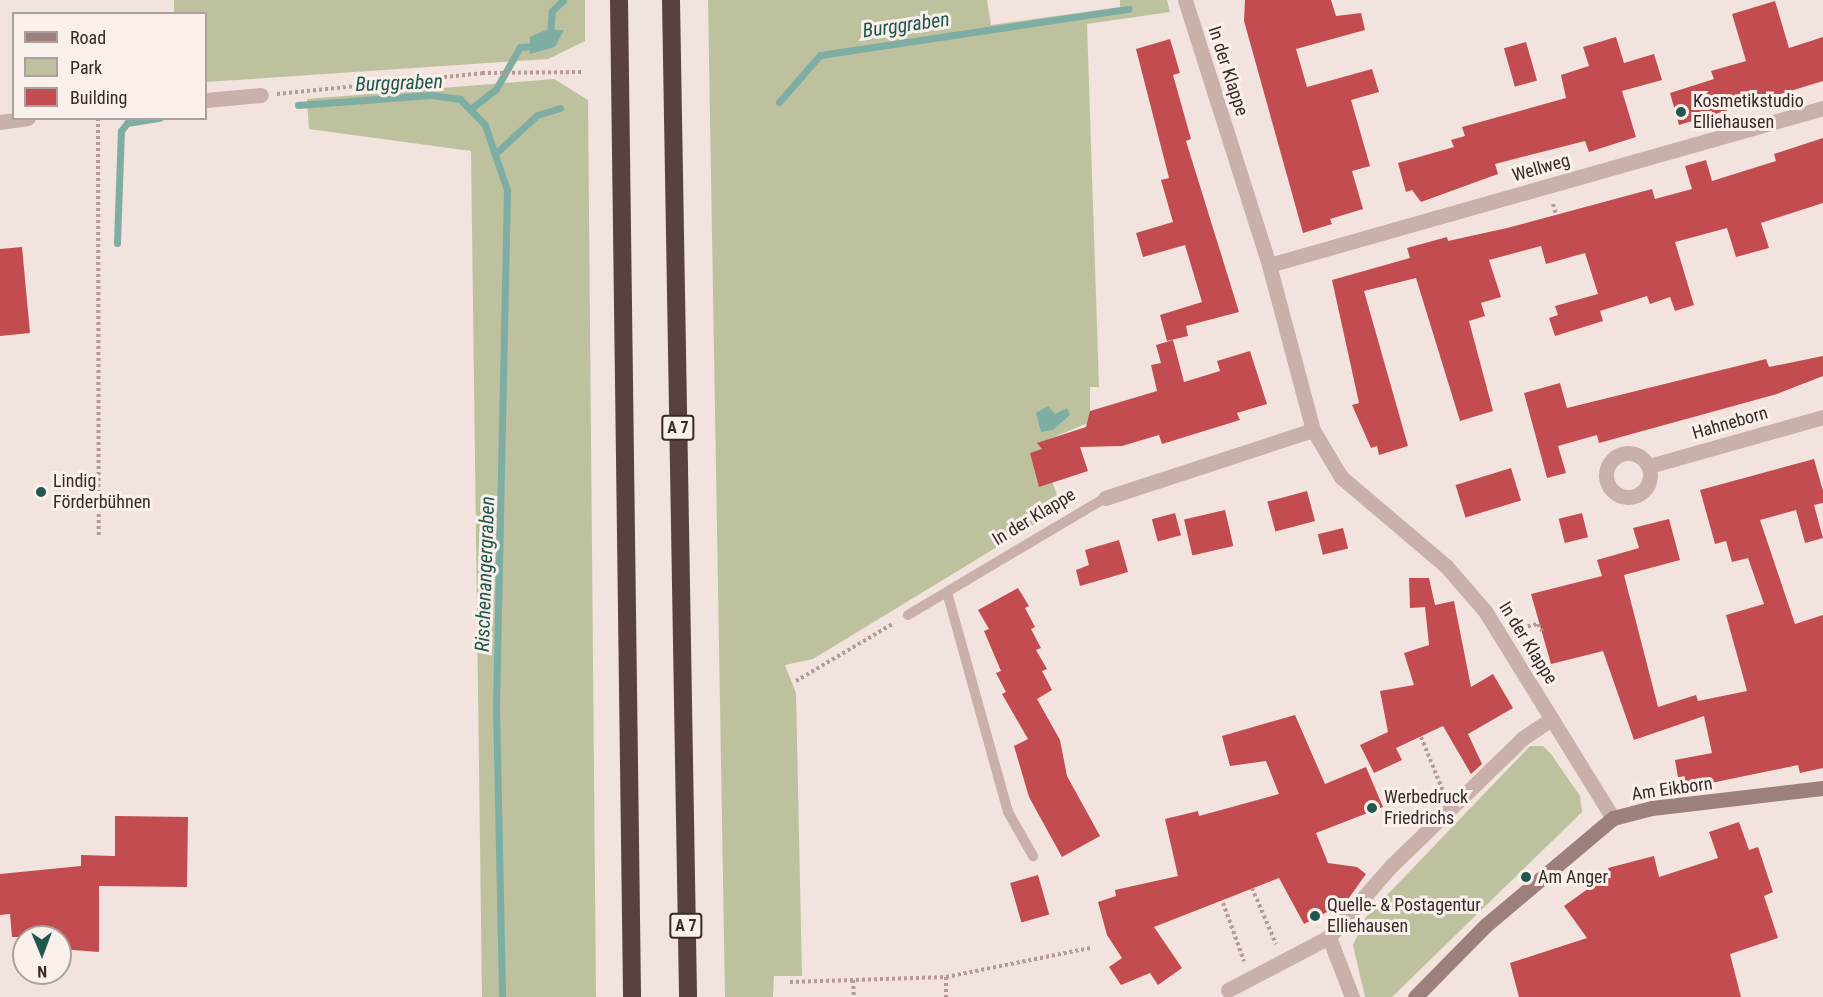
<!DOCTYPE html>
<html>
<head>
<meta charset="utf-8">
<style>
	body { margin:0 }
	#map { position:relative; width:1823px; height:997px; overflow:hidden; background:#f2e3de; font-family:"Roboto Condensed",sans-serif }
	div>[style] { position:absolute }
	.green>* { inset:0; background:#bec19e }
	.water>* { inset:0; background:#7eaea3 }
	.stream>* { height:7px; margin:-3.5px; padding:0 3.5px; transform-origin:3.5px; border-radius:3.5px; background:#7eaea3 }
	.building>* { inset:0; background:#c24c4f; transform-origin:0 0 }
	.path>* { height:4px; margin-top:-2px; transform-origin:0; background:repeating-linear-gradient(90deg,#b69a94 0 3px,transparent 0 6px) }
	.lane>* { height:10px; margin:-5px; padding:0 5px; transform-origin:5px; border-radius:5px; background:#cab0aa }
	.street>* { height:15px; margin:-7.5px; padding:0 7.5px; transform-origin:7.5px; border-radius:7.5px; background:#cab0aa }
	.street>.ring { margin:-7.5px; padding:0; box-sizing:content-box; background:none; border:15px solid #cab0aa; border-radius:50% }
	.secondary>* { height:15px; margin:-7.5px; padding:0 7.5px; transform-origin:7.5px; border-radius:7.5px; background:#9d7f7b }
	.highway>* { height:18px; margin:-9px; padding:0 9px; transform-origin:9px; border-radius:9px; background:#584241 }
	.dots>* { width:16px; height:16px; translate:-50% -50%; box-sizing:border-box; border:3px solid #f9efeb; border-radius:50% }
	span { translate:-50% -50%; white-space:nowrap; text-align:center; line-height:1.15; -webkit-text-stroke:6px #f9efeb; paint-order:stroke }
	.shield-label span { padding:2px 4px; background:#f9efeb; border:2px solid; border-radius:4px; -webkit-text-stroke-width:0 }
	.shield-label { font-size:16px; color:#372a29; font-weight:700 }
	.street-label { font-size:18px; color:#372a29 }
	.poi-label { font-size:18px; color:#372a29 }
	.left { translate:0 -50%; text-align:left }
	.water-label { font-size:20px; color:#20584d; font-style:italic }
	.legend { position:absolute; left:12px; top:12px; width:195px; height:108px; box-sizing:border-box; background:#f9efeb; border:2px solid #aba09d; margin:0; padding:8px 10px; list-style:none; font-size:18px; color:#372a29 }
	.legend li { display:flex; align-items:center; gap:12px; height:30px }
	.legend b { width:30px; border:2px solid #aba09d }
	.north { position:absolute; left:12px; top:925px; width:60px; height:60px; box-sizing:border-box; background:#f9efeb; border:2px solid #aba09d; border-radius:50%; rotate:179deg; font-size:16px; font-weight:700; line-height:24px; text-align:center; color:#372a29 }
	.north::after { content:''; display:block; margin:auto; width:21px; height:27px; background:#20584d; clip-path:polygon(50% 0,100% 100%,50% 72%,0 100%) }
</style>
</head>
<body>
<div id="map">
	<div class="green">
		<i style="clip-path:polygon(174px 0,585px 0,585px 41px,548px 59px,206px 82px,206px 14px,174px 13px)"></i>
		<i style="clip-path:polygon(708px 0,987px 0,991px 25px,1120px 7px,1120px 0,1167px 0,1170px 12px,1087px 24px,1099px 387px,1090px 387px,1090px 422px,1040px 443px,1061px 508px,813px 659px,785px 665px,796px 693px,802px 976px,774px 976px,773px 997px,725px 997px)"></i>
		<i style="clip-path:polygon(554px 79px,588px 100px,596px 997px,482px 997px,471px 151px,309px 129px,307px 99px)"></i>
		<i style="clip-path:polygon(1530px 746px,1543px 746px,1551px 754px,1580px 796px,1582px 812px,1392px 997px,1365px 997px,1353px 945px,1366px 917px)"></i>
	</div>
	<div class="water">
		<i style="clip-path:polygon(546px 30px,564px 30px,555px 47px,530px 54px,530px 37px)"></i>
		<i style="clip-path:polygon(1048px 406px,1055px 414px,1067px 408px,1070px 415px,1053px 430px,1041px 432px,1036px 413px)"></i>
	</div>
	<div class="stream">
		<i style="left:550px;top:37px;width:26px;rotate:-86deg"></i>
		<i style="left:552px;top:11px;width:16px;rotate:-45deg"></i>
		<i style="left:779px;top:102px;width:62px;rotate:-48.9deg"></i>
		<i style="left:820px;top:55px;width:312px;rotate:-8.5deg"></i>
		<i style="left:298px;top:105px;width:133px;rotate:-4.3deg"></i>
		<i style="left:431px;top:95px;width:29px;rotate:8deg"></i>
		<i style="left:460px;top:99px;width:36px;rotate:46deg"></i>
		<i style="left:485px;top:125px;width:69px;rotate:71.3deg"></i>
		<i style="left:507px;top:190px;width:515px;rotate:91.22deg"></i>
		<i style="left:496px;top:705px;width:292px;rotate:88.8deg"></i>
		<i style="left:473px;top:107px;width:29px;rotate:-38deg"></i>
		<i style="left:496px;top:89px;width:48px;rotate:-60.3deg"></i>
		<i style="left:520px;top:47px;width:19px;rotate:-3deg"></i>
		<i style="left:495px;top:154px;width:57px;rotate:-42.9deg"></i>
		<i style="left:537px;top:115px;width:24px;rotate:-17deg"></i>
		<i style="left:117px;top:243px;width:112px;rotate:-88deg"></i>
		<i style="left:121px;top:131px;width:10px;rotate:-53deg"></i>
		<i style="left:127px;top:123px;width:33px;rotate:-9deg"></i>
	</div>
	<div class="building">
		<i style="clip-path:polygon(1245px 0,1331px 0,1336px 16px,1361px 13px,1365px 30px,1296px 49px,1307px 87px,1372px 69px,1379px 92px,1351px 100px,1370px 166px,1352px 171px,1363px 209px,1330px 219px,1332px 224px,1303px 233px,1244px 21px)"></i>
		<i style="clip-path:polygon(1775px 1px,1789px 48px,1823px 37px,1823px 81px,1679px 125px,1670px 93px,1714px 79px,1711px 71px,1746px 61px,1732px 14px)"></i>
		<i style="clip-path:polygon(1616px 37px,1624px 63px,1654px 54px,1662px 80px,1622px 91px,1636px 137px,1589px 152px,1585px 141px,1495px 164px,1498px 174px,1421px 202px,1412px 190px,1406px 192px,1398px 163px,1454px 147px,1451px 140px,1465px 136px,1462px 127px,1566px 98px,1561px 75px,1589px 66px,1583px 47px)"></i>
		<i style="clip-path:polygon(1170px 39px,1180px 73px,1173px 75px,1191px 139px,1186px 141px,1239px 312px,1186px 326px,1188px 336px,1167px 341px,1160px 315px,1202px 302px,1185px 245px,1143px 257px,1136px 233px,1173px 222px,1161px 180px,1169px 178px,1136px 49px)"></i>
		<i style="left:1526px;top:42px;width:40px;height:23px;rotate:74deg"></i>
		<i style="clip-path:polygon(1823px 138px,1823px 203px,1761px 223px,1769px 248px,1736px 257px,1727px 228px,1675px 242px,1694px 305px,1675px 311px,1670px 297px,1650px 304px,1647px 296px,1600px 311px,1603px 321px,1555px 336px,1549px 318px,1558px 315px,1555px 306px,1598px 294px,1585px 253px,1546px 264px,1541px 246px,1489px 260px,1501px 297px,1481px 303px,1485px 316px,1469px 321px,1493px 411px,1460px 421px,1416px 278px,1364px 291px,1408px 446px,1379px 455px,1377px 446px,1371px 448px,1352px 405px,1359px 403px,1332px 280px,1410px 258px,1407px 248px,1447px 237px,1448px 241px,1507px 228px,1652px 189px,1655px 199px,1692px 189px,1685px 166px,1706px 160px,1712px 181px,1776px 161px,1774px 154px)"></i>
		<i style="clip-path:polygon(22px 247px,30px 333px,0 336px,0 249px)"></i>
		<i style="clip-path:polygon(1173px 340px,1184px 382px,1220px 371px,1217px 361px,1250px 351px,1267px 404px,1237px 413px,1240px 420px,1162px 444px,1159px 435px,1122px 446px,1080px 447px,1088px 471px,1039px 487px,1030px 453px,1042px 449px,1037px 443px,1086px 427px,1090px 411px,1157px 391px,1151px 365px,1161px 363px,1156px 345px)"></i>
		<i style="clip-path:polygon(1823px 356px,1823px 376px,1777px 394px,1599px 443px,1597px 435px,1558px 446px,1566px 473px,1547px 478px,1524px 393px,1560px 383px,1567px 408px,1766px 359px,1769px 367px)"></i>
		<i style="clip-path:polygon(1814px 459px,1823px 491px,1823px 503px,1814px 505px,1823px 538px,1805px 543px,1796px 510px,1760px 520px,1795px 624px,1823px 615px,1823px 768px,1800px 773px,1798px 765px,1711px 783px,1679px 783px,1675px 760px,1712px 753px,1704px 716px,1634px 740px,1603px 651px,1551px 664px,1531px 594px,1602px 576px,1597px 560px,1639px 548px,1633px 528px,1669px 519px,1680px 560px,1624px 575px,1658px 707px,1696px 695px,1698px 701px,1747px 691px,1726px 615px,1764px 604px,1748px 558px,1732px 562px,1726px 541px,1715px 544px,1700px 490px)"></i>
		<i style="left:1511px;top:468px;width:34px;height:58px;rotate:73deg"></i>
		<i style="left:1307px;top:491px;width:31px;height:41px;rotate:75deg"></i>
		<i style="left:1225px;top:510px;width:37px;height:42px;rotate:77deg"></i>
		<i style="left:1175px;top:513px;width:23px;height:24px;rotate:75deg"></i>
		<i style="left:1582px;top:513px;width:25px;height:24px;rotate:76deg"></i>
		<i style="left:1343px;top:528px;width:21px;height:26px;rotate:76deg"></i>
		<i style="clip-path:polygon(1119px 540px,1128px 572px,1080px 586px,1076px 570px,1089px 565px,1085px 550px)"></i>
		<i style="clip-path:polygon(1409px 578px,1429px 578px,1435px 605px,1454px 601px,1471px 687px,1493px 674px,1513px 708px,1468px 734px,1482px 764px,1471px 774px,1443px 726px,1396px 748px,1402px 760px,1374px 773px,1360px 745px,1388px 732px,1380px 691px,1414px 685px,1404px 653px,1429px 645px,1425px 607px,1410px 608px)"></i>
		<i style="clip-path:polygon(1018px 588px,1029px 606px,1025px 608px,1035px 627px,1031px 629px,1041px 648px,1036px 650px,1047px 669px,1042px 671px,1052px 690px,1037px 699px,1060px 740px,1067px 776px,1100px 836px,1062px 857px,1029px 797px,1014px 746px,1028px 739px,1002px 694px,1006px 692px,996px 673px,1001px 671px,984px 631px,989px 629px,978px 610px)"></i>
		<i style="clip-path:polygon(1295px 715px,1325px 784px,1366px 767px,1383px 807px,1316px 833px,1328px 863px,1357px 867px,1366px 874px,1346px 902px,1304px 924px,1279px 878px,1154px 927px,1182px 968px,1158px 985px,1150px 973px,1121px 985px,1109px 967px,1122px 958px,1107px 935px,1098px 902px,1116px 896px,1115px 890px,1178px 876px,1165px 819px,1198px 811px,1199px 816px,1279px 794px,1266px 761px,1230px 766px,1222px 736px)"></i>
		<i style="clip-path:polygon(115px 816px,188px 817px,187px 887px,99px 886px,99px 952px,60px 949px,60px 937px,12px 937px,10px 914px,0 915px,0 874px,81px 866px,81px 855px,115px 856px)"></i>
		<i style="clip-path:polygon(1739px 822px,1749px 850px,1758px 847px,1773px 892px,1764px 896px,1778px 938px,1730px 954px,1741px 997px,1519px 997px,1510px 963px,1587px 938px,1564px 906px,1610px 873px,1608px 868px,1654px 856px,1659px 877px,1718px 858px,1709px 832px)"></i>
		<i style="left:1038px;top:875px;width:41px;height:29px;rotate:74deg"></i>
	</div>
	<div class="path">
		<i style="left:277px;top:94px;width:206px;rotate:-5.8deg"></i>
		<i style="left:482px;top:73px;width:99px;rotate:-0.6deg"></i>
		<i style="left:98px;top:118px;width:418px;rotate:89.9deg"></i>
		<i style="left:1553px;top:204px;width:10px;rotate:73deg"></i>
		<i style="left:1516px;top:629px;width:23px;rotate:-13deg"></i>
		<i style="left:1538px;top:624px;width:8px;rotate:60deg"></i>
		<i style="left:796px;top:681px;width:114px;rotate:-30.6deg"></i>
		<i style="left:1421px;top:737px;width:58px;rotate:67.8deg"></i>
		<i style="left:1252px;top:888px;width:61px;rotate:66.8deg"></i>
		<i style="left:1223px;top:903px;width:62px;rotate:70.1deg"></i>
		<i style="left:946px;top:977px;width:20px;rotate:90deg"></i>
		<i style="left:853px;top:980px;width:17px;rotate:87deg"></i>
		<i style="left:790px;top:982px;width:156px;rotate:-1.8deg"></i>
		<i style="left:946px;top:977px;width:147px;rotate:-11.4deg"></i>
	</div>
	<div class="lane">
		<i style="left:947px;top:592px;width:228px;rotate:74.5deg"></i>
		<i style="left:1008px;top:812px;width:51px;rotate:60.4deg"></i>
		<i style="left:908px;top:615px;width:229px;rotate:-30.7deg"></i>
	</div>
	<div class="street">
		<i style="left:1185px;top:0;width:278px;rotate:72.4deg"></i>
		<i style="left:1269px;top:265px;width:171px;rotate:75.1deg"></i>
		<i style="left:1313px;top:430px;width:55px;rotate:59.2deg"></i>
		<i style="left:1341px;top:477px;width:138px;rotate:40.3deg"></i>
		<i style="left:1446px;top:566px;width:60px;rotate:49.1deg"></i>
		<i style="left:1485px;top:611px;width:243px;rotate:58.3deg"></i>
		<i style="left:206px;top:100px;width:55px;rotate:-5.2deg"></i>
		<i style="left:0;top:122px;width:28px;rotate:-8deg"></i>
		<i style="left:1269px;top:265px;width:576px;rotate:-15.82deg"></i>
		<i class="ring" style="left:1606px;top:453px;width:29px;height:29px"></i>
		<i style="left:1649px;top:466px;width:181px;rotate:-15.7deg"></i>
		<i style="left:1105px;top:498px;width:219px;rotate:-18.1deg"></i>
		<i style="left:1228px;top:990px;width:114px;rotate:-27.7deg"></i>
		<i style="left:1352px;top:997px;width:64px;rotate:-111deg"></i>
		<i style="left:1329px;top:937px;width:94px;rotate:-48.9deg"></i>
		<i style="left:1391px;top:866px;width:184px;rotate:-44.1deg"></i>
		<i style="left:1523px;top:738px;width:34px;rotate:-34deg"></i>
	</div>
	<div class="secondary">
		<i style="left:1415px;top:997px;width:101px;rotate:-45.4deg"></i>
		<i style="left:1486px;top:925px;width:166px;rotate:-40.1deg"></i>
		<i style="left:1613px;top:818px;width:40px;rotate:-14.4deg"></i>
		<i style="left:1652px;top:808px;width:172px;rotate:-6.7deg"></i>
	</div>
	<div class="highway">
		<i style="left:619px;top:0;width:997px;rotate:89.25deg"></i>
		<i style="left:671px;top:0;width:997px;rotate:89.02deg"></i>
	</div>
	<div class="dots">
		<i style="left:1681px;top:112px;background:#20584d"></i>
		<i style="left:41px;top:492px;background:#20584d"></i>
		<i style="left:1372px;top:808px;background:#20584d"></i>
		<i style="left:1526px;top:877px;background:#20584d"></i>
		<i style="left:1315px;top:916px;background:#20584d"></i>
	</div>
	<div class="shield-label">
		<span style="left:678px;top:428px">A 7</span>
		<span style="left:686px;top:926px">A 7</span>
	</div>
	<div class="street-label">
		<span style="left:1228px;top:71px;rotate:72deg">In der Klappe</span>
		<span style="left:1541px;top:168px;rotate:-16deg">Wellweg</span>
		<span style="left:1730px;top:423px;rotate:-16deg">Hahneborn</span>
		<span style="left:1034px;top:517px;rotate:-31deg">In der Klappe</span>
		<span style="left:1528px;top:643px;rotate:58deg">In der Klappe</span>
		<span style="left:1672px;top:789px;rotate:-8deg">Am Eikborn</span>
	</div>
	<div class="poi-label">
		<span class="left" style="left:1693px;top:112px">Kosmetikstudio<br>Elliehausen</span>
		<span class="left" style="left:53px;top:492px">Lindig<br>Förderbühnen</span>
		<span class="left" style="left:1384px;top:808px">Werbedruck<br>Friedrichs</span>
		<span class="left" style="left:1538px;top:877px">Am Anger</span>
		<span class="left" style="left:1327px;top:916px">Quelle- &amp; Postagentur<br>Elliehausen</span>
	</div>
	<div class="water-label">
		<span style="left:906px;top:25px;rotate:-8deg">Burggraben</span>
		<span style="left:399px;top:83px;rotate:-2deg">Burggraben</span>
		<span style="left:485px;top:574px;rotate:-88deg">Rischenangergraben</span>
	</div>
	<ul class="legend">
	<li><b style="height:8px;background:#9d7f7b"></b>Road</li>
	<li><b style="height:16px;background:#bec19e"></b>Park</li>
	<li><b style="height:16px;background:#c24c4f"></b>Building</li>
	</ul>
	<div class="north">N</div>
</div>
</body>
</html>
